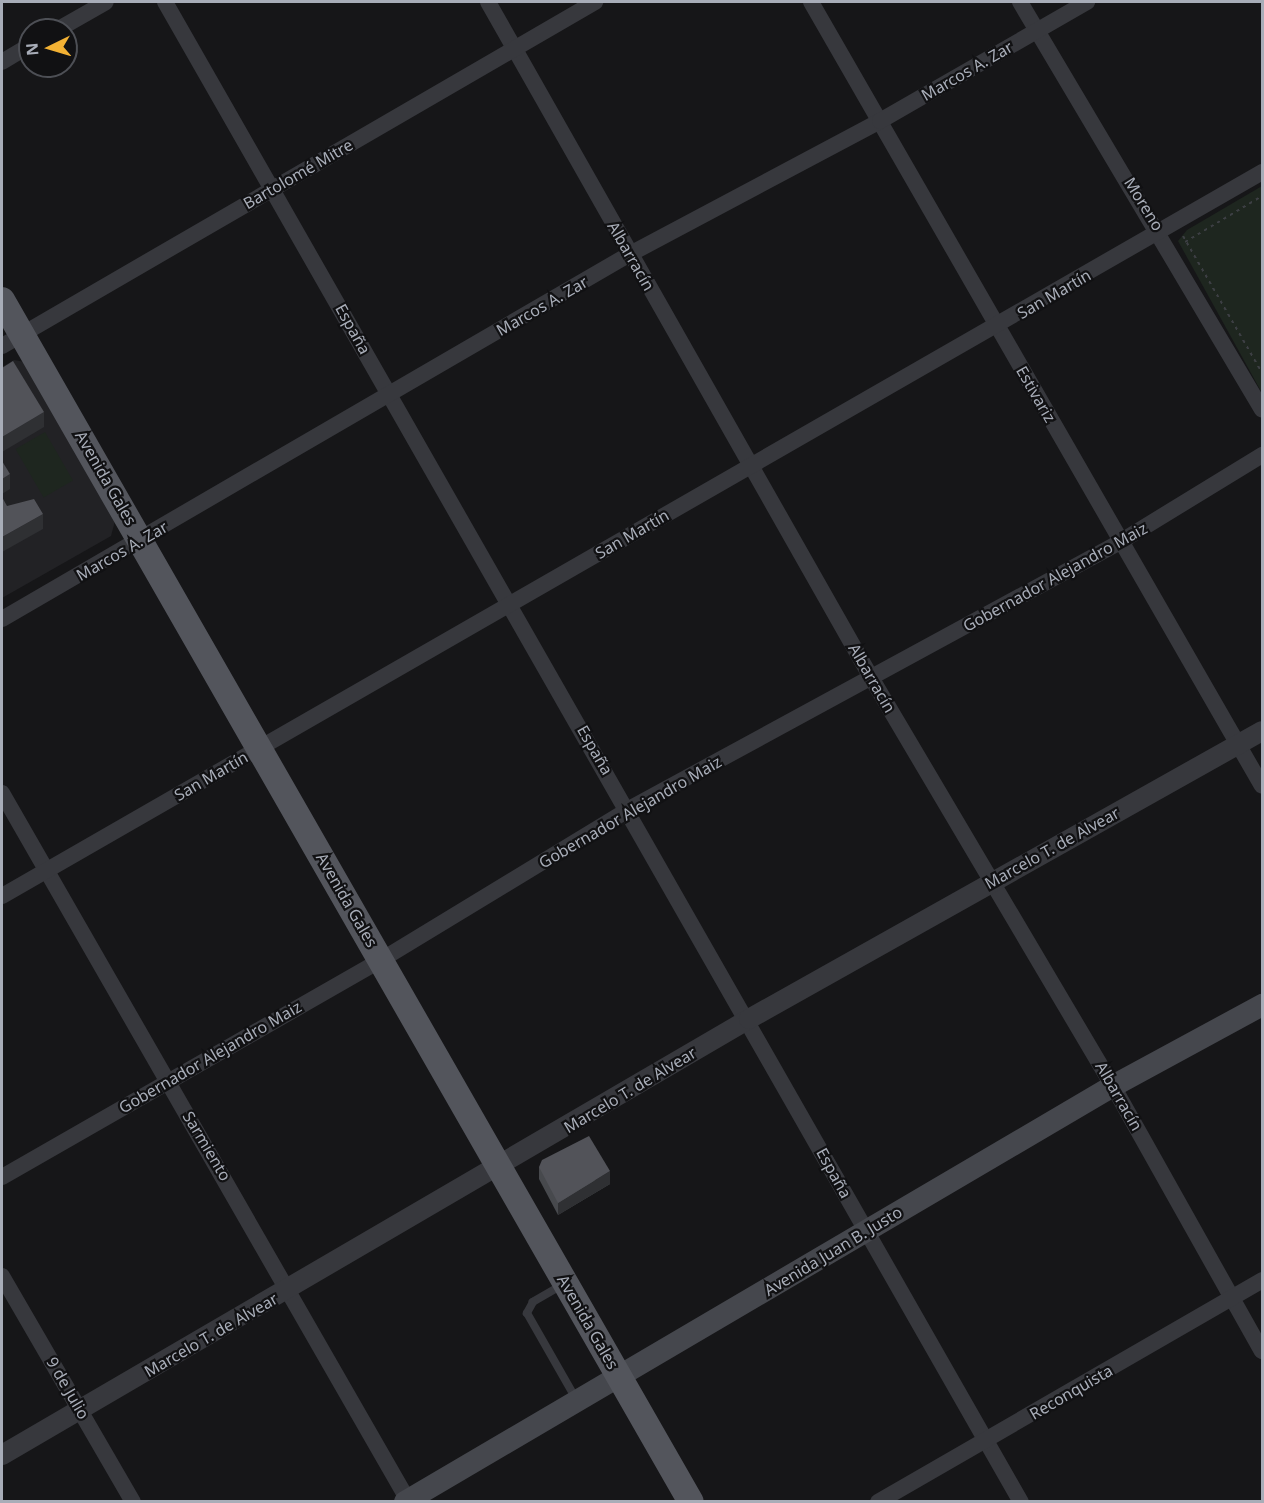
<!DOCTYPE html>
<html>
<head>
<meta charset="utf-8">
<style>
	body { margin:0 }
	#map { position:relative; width:1264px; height:1503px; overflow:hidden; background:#161618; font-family:"Noto Sans",sans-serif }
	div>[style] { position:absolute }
	.built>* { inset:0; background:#222225 }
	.green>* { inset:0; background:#1e261f; transform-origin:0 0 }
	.path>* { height:2px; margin-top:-1px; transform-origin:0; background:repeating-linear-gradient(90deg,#3d3f44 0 3px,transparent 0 7.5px) }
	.service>* { height:8px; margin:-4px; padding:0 4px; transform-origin:4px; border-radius:4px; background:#37383d }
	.minor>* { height:16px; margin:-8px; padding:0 8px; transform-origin:8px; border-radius:8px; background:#37383d }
	.tertiary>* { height:20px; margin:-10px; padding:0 10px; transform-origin:10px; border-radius:10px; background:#37383d }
	.secondary>* { height:22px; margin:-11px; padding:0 11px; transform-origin:11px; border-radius:11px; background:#45474d }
	.primary>* { height:26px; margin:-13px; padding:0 13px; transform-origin:13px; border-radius:13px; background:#53555c }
	.wall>* { inset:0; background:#47494d }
	.shaded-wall>* { inset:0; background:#2f3033 }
	.building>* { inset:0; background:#525359 }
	span { translate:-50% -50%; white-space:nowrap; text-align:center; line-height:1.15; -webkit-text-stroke:4.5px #111113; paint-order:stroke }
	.street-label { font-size:16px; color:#a8adb8 }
	.frame { position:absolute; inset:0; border:3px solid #a8adb8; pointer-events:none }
	.north { position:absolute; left:18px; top:18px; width:60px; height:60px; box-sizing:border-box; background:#111113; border:2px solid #4d4f55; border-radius:50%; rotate:265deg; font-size:16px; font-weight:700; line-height:24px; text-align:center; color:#a8adb8 }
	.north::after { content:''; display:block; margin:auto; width:21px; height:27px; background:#f2b134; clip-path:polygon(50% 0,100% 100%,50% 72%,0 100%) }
</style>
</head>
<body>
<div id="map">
	<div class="built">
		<i style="clip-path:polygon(14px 360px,25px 362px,115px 521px,111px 536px,2px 598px,2px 367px)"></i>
	</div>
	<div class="green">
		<i style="clip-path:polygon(1262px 186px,1262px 393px,1178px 241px,1187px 230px)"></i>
		<i style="left:45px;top:432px;width:56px;height:34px;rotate:60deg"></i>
	</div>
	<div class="path">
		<i style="left:1183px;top:236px;width:158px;rotate:60deg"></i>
		<i style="left:1185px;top:242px;width:90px;rotate:-30.9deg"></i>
	</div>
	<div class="service">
		<i style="left:562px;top:1285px;width:34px;rotate:150deg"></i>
		<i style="left:533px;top:1302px;width:13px;rotate:119deg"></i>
		<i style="left:527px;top:1313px;width:99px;rotate:60.3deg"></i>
	</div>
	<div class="minor">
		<i style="left:165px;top:2px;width:1727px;rotate:60.29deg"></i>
		<i style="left:488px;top:2px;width:778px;rotate:60.44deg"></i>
		<i style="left:872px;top:679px;width:473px;rotate:59.4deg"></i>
		<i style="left:1113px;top:1086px;width:304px;rotate:60.7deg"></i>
		<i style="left:811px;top:2px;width:904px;rotate:60.09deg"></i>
		<i style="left:1020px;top:2px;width:474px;rotate:59.3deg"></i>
		<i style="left:57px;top:30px;width:56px;rotate:-29.7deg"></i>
		<i style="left:2px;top:62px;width:33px;rotate:-31deg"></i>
		<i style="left:2px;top:346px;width:686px;rotate:-30.12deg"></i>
		<i style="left:2px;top:619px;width:726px;rotate:-30.17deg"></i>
		<i style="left:630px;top:254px;width:283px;rotate:-28deg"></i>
		<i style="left:880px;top:121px;width:239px;rotate:-29.9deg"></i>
		<i style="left:2px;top:793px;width:818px;rotate:60.14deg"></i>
		<i style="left:2px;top:896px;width:1453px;rotate:-29.88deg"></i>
		<i style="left:2px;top:1177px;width:437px;rotate:-29.8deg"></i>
		<i style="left:381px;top:960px;width:290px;rotate:-31.3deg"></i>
		<i style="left:629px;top:809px;width:559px;rotate:-28.54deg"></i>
		<i style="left:1120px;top:542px;width:167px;rotate:-31.5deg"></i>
		<i style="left:2px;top:1276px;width:261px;rotate:59.9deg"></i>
		<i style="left:878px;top:1502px;width:444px;rotate:-30deg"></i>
	</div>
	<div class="tertiary">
		<i style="left:2px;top:1455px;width:865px;rotate:-30.27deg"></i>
		<i style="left:749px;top:1019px;width:588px;rotate:-29.31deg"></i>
	</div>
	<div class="secondary">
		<i style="left:405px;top:1502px;width:821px;rotate:-30.44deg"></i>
		<i style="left:1113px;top:1086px;width:170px;rotate:-28.5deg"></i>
	</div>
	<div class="primary">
		<i style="left:2px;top:300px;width:1385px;rotate:60.18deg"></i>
	</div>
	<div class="wall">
		<i style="clip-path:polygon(539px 1167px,610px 1184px,558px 1215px,539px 1179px)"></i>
	</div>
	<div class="shaded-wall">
		<i style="clip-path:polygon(44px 412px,44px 427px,2px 452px,2px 437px)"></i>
		<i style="clip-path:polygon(10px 474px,10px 489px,2px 494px,2px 479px)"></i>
		<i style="clip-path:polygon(43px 514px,43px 529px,2px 552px,2px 537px)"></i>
		<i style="clip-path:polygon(610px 1171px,610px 1184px,558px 1215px,558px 1203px)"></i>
	</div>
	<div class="building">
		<i style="clip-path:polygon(13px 361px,44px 412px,2px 437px,2px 368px)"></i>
		<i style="clip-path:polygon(2px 461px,10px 474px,2px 479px)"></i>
		<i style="clip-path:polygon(2px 497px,7px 506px,34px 499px,43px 514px,2px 537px)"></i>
		<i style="clip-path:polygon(589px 1136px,610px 1171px,558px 1203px,539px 1167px,542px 1160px)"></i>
	</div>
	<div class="street-label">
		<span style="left:967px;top:71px;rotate:-30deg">Marcos A. Zar</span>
		<span style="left:298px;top:174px;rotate:-30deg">Bartolomé Mitre</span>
		<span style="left:1144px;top:204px;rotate:58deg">Moreno</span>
		<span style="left:631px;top:256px;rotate:60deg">Albarracín</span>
		<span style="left:1054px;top:294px;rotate:-30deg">San Martín</span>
		<span style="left:542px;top:306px;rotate:-30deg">Marcos A. Zar</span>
		<span style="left:353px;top:329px;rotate:61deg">España</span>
		<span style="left:1036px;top:394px;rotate:60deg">Estivariz</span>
		<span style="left:106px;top:478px;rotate:60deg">Avenida Gales</span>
		<span style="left:632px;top:534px;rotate:-30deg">San Martín</span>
		<span style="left:122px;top:551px;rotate:-30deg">Marcos A. Zar</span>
		<span style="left:1055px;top:577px;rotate:-29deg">Gobernador Alejandro Maiz</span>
		<span style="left:872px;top:678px;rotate:60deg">Albarracín</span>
		<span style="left:595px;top:750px;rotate:60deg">España</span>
		<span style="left:211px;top:776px;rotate:-30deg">San Martín</span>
		<span style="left:630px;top:812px;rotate:-30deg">Gobernador Alejandro Maiz</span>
		<span style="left:1052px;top:848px;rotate:-29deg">Marcelo T. de Alvear</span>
		<span style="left:347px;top:900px;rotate:60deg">Avenida Gales</span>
		<span style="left:210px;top:1057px;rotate:-30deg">Gobernador Alejandro Maiz</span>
		<span style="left:630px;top:1090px;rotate:-31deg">Marcelo T. de Alvear</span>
		<span style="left:1119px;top:1096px;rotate:60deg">Albarracín</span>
		<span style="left:207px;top:1146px;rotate:59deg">Sarmiento</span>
		<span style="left:834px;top:1173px;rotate:61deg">España</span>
		<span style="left:833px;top:1251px;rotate:-31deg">Avenida Juan B. Justo</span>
		<span style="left:588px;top:1322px;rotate:60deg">Avenida Gales</span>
		<span style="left:211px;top:1335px;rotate:-30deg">Marcelo T. de Alvear</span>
		<span style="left:68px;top:1388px;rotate:60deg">9 de Julio</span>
		<span style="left:1071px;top:1392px;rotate:-30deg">Reconquista</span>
	</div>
	<div class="frame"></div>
	<div class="north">N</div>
</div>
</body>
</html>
